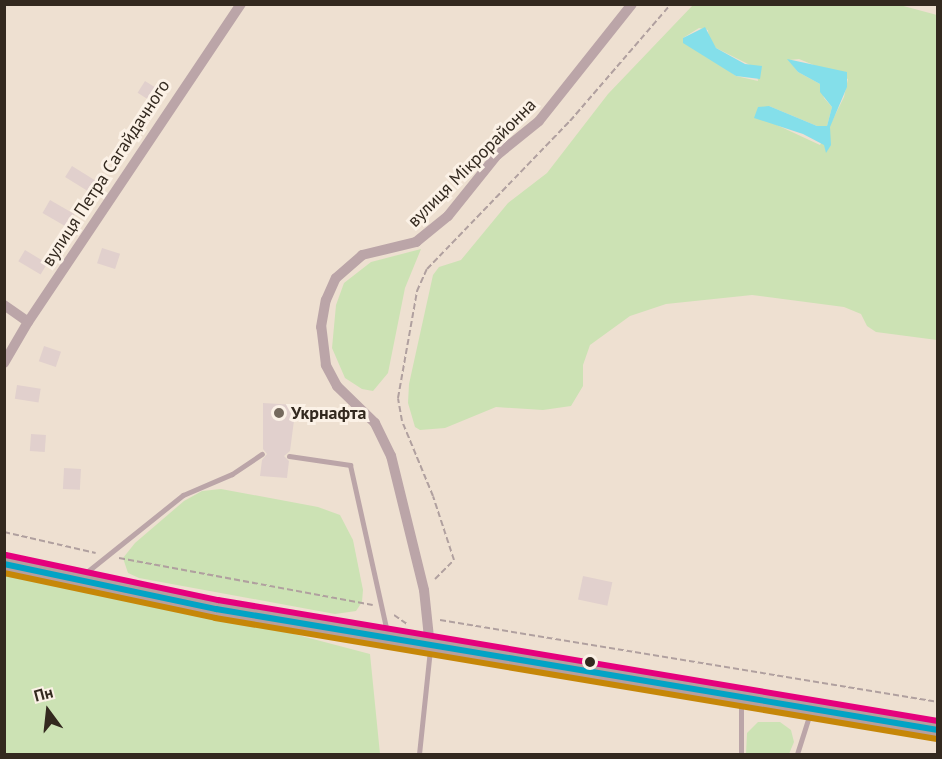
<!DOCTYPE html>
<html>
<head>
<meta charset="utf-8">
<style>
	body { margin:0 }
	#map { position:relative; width:942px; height:759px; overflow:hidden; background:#eee0d1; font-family:"PT Sans",sans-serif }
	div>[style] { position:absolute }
	.green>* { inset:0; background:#cce2b4 }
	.water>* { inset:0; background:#84dfea }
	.building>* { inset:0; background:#e1d0cd; transform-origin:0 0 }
	.path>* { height:2px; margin-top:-1px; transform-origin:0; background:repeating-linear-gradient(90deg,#b0a09f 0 6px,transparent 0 9px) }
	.lane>* { height:5px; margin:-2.5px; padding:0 2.5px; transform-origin:2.5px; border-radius:2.5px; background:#bba5a8 }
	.street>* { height:10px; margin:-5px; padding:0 5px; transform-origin:5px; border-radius:5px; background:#bba5a8 }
	.highway>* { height:20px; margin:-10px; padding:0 10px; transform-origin:10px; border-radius:10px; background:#b59f9e }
	.bus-1>* { height:6px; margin:-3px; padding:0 3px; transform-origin:3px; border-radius:3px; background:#03a3c5 }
	.bus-2>* { height:6px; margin:-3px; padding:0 3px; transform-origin:3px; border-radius:3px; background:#c68708 }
	.bus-3>* { height:6px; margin:-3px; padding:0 3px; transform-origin:3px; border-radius:3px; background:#e5007d }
	.dots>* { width:16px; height:16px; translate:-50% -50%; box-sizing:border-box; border:3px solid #fbf1e6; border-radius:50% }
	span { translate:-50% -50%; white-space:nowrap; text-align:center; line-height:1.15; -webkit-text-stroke:6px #fbf1e6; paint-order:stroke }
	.street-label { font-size:18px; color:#33291f }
	.poi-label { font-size:18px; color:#33291f; font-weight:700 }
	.left { translate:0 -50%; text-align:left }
	.frame { position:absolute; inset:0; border:6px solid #33291f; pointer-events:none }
	.north { position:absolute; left:18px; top:681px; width:60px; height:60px; -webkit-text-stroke:4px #fbf1e6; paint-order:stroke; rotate:345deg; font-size:16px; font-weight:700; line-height:24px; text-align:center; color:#33291f }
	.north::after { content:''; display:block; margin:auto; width:21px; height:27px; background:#33291f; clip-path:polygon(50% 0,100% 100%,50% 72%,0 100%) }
</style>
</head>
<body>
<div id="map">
	<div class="green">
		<i style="clip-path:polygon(evenodd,896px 4px,937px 15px,937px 340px,876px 332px,867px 326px,861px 314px,844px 307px,752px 295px,666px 304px,630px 316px,590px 345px,583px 365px,583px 386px,571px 406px,543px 410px,496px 407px,445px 428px,420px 430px,415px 427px,408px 403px,409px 384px,433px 275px,439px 267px,461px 260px,508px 203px,547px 173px,608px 94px,693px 5px,896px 4px,699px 28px,708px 30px,709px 40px,716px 48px,756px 68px,758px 81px,736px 76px,683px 38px,699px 28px,896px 4px,799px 59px,848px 79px,844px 97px,820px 145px,766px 120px,769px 106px,817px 126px,827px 126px,832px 107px,824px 98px,820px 84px,798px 72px,789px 60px,799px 59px)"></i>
		<i style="clip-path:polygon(421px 249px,405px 288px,388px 373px,373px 391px,362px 389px,345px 378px,332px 348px,336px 305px,344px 283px,371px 262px)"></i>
		<i style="clip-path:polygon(221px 489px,318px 507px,340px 515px,353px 540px,363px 590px,362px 602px,356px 611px,335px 614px,139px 578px,128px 573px,123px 558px,135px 543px,184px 501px,202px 491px)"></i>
		<i style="clip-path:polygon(4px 558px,370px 654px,380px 754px,5px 754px)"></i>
		<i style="clip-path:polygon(758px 722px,780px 722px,791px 730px,794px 742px,789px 754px,746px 754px,747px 733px)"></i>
	</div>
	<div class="water">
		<i style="clip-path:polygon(705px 27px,716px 48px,745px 64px,762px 66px,760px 79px,736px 76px,683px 43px,683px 38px)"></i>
		<i style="clip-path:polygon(787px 59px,847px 72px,847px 87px,830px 127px,831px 145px,826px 153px,824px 145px,803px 134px,754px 118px,758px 107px,769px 106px,817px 126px,827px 126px,832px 107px,820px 92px,820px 84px,798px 72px)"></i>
	</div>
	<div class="building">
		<i style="left:145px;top:81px;width:19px;height:14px;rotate:32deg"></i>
		<i style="left:72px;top:166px;width:28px;height:13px;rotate:32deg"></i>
		<i style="left:50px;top:200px;width:28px;height:15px;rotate:30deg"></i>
		<i style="left:102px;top:248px;width:19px;height:16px;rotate:18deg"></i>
		<i style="left:25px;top:250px;width:26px;height:13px;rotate:31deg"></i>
		<i style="left:44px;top:346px;width:18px;height:16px;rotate:19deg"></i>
		<i style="left:17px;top:385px;width:24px;height:14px;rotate:9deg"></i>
		<i style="clip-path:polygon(263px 403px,296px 405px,290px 451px,284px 456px,289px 461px,287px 478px,260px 476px,262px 460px,267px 454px,263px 449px)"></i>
		<i style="left:31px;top:434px;width:15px;height:17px;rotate:4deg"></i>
		<i style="left:64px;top:468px;width:17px;height:21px;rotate:3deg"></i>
		<i style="left:583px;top:576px;width:30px;height:24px;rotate:12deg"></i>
	</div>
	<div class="path">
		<i style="left:4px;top:532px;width:94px;rotate:12.9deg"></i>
		<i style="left:119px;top:558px;width:258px;rotate:10.5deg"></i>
		<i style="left:435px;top:579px;width:27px;rotate:-45deg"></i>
		<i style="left:454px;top:560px;width:67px;rotate:-108.2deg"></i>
		<i style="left:433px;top:496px;width:81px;rotate:-112.5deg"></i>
		<i style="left:402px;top:421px;width:23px;rotate:-100deg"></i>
		<i style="left:398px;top:398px;width:109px;rotate:-79.9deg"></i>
		<i style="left:417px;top:291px;width:24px;rotate:-66deg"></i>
		<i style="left:427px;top:269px;width:206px;rotate:-46deg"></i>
		<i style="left:570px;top:121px;width:155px;rotate:-49.2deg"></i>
		<i style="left:394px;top:615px;width:16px;rotate:35deg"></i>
		<i style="left:440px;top:620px;width:505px;rotate:9.35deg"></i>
	</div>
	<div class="lane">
		<i style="left:289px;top:456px;width:62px;rotate:8.4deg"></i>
		<i style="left:350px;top:465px;width:171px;rotate:77.5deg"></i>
		<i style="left:83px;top:575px;width:128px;rotate:-38.7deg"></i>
		<i style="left:183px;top:495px;width:53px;rotate:-23.2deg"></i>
		<i style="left:232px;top:474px;width:36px;rotate:-34deg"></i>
		<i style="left:741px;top:700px;width:54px;rotate:90deg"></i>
		<i style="left:419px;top:754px;width:106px;rotate:-84deg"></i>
		<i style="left:797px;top:754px;width:43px;rotate:-72.4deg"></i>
	</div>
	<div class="street">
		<i style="left:4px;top:305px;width:29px;rotate:35deg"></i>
		<i style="left:4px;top:363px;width:48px;rotate:-59.7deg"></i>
		<i style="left:28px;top:322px;width:383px;rotate:-56.2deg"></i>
		<i style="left:430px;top:647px;width:57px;rotate:-96deg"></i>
		<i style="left:424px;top:590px;width:138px;rotate:-103.8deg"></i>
		<i style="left:391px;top:456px;width:37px;rotate:-116deg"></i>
		<i style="left:375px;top:423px;width:53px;rotate:-135.8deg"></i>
		<i style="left:337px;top:386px;width:24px;rotate:-118deg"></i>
		<i style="left:326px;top:365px;width:38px;rotate:-97deg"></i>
		<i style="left:321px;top:327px;width:27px;rotate:-80deg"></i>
		<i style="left:326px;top:300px;width:24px;rotate:-66deg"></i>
		<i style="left:336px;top:278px;width:35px;rotate:-41deg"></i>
		<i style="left:362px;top:255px;width:56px;rotate:-13.5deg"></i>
		<i style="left:416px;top:242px;width:41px;rotate:-39.1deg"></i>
		<i style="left:448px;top:216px;width:78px;rotate:-51.2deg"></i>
		<i style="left:497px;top:155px;width:54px;rotate:-39deg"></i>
		<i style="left:539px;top:121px;width:149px;rotate:-51.5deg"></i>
	</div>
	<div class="highway">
		<i style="left:4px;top:564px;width:217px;rotate:12deg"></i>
		<i style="left:216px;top:609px;width:732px;rotate:9.51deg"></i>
	</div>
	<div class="bus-1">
		<i style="left:4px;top:564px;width:217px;rotate:12deg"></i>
		<i style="left:216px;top:609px;width:732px;rotate:9.51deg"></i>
	</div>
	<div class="bus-2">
		<i style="left:4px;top:573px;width:216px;rotate:12deg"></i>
		<i style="left:215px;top:618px;width:732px;rotate:9.51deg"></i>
	</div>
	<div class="bus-3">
		<i style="left:6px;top:555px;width:217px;rotate:12deg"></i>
		<i style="left:218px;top:600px;width:730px;rotate:9.54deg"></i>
	</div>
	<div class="dots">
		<i style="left:279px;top:413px;background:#74695d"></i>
		<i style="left:590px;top:662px;background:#33291f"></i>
	</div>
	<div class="street-label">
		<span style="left:472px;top:163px;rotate:-45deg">вулиця Мікрорайонна</span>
		<span style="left:106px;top:173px;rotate:-57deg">вулиця Петра Сагайдачного</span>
	</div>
	<div class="poi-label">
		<span class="left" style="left:291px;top:413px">Укрнафта</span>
	</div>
	<div class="frame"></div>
	<div class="north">Пн</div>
</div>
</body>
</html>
